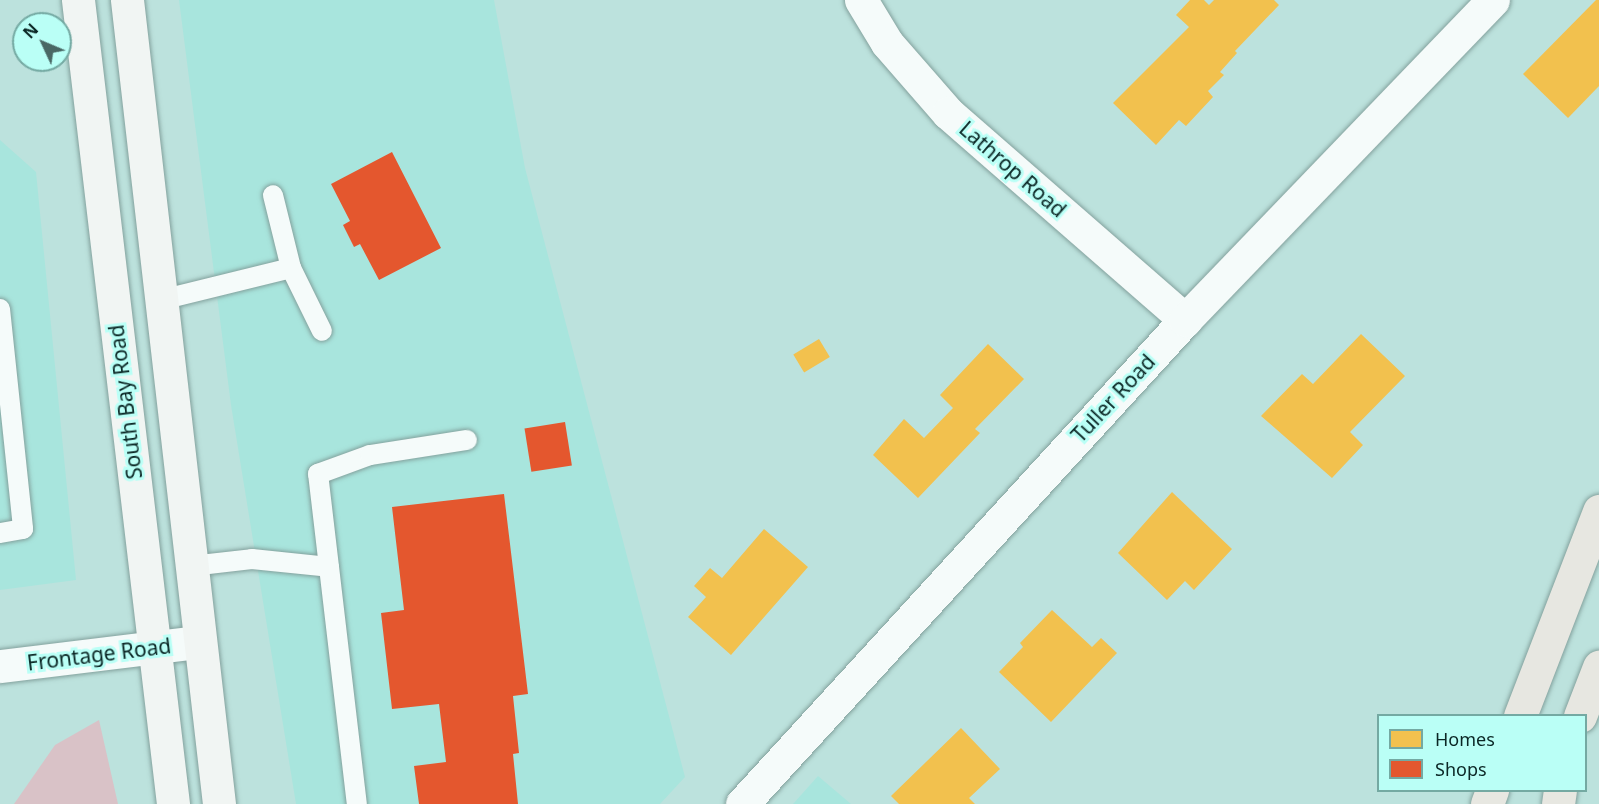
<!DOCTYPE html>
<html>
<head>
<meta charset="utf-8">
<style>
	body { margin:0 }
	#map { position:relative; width:1599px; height:804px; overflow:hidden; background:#bce2dd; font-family:"Noto Sans",sans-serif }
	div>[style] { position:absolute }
	.built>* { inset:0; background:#a8e5dd }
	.green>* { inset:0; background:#d9c2c7 }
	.homes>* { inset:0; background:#f2c14e; transform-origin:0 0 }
	.shops>* { inset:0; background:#e4572e; transform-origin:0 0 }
	.roads { filter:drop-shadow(0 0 2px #83a19d) drop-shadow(0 0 2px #83a19d) }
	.lane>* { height:20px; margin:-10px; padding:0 10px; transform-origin:10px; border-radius:10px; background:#f5fbfa }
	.street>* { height:33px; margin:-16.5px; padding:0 16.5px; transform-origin:16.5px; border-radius:16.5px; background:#f5fbfa }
	.secondary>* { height:33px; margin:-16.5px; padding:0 16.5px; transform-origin:16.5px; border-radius:16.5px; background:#f1f5f3 }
	.highway>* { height:33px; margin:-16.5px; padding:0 16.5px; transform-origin:16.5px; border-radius:16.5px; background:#e7e7e1 }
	span { translate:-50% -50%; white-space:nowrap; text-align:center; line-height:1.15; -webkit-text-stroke:6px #bafff6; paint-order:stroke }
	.street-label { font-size:21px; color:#0b2725 }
	.legend { position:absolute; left:1377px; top:714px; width:210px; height:78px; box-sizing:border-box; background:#bafff6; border:2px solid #74a9a2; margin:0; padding:8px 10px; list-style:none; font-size:18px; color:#0b2725 }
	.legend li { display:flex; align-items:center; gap:12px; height:30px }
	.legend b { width:30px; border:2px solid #74a9a2 }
	.north { position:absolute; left:12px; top:12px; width:60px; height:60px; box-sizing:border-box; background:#bafff6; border:2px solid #74a9a2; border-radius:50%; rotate:314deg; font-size:16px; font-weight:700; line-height:24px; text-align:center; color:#0b2725 }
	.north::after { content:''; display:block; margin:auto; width:21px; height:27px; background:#496865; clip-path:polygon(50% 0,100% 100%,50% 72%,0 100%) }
</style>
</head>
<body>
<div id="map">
	<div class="built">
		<i style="clip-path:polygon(179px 0,494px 0,525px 168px,685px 777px,660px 804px,296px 804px,231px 405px)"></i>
		<i style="clip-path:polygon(0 140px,36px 172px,76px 580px,0 590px)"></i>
		<i style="clip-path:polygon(818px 776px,851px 804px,793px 804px)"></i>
	</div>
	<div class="green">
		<i style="clip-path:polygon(99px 720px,118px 804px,14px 804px,55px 745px)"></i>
	</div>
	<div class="homes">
		<i style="clip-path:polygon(1190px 0,1204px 0,1209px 5px,1214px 0,1274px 0,1279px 5px,1235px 51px,1237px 53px,1220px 72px,1224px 75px,1208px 91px,1213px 97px,1186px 126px,1179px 120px,1156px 145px,1113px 103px,1189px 27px,1176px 15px)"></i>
		<i style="clip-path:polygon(1596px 0,1599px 0,1599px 86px,1568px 118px,1523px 74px)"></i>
		<i style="clip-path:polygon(1361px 334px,1405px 376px,1350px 432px,1363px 445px,1332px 478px,1261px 416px,1302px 374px,1313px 384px)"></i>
		<i style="left:819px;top:339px;width:21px;height:30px;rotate:59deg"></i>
		<i style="clip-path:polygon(988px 344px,1024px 379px,975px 429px,980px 433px,918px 498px,873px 455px,904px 419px,924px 438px,953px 408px,940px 395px)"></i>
		<i style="clip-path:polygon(1172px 492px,1232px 549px,1194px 590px,1185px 581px,1167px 600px,1118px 553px)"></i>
		<i style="clip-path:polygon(764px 529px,808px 567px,731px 655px,688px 617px,706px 597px,694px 586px,710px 568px,722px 578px)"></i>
		<i style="clip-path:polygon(1052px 610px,1092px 647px,1101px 638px,1117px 653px,1051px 722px,999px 672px,1023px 647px,1020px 643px)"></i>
		<i style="clip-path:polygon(961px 728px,1000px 769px,969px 798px,975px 804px,899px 804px,891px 796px)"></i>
	</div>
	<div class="shops">
		<i style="clip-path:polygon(392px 152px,441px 248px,379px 280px,360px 244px,354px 247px,343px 225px,350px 221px,331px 184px)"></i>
		<i style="left:565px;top:422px;width:44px;height:41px;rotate:81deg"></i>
		<i style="clip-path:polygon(504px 494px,528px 694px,513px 696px,519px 753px,513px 754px,518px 804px,419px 804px,414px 766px,446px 762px,439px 704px,392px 709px,381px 613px,404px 610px,392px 507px)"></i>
	</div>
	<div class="roads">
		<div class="lane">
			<i style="left:291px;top:268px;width:70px;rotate:63.8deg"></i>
			<i style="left:161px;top:300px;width:134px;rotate:-13.8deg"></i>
			<i style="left:291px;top:268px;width:75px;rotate:-103.9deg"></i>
			<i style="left:0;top:309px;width:221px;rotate:84deg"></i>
			<i style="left:23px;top:529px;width:23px;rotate:170deg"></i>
			<i style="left:191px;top:566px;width:61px;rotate:-6.5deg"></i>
			<i style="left:252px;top:559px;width:77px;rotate:5.9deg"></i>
			<i style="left:329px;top:567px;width:239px;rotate:83.3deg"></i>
			<i style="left:329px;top:567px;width:94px;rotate:-96.7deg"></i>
			<i style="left:318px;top:474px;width:55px;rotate:-20.1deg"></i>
			<i style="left:370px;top:455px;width:98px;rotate:-8.8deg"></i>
		</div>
		<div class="street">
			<i style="left:861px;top:0;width:50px;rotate:58.8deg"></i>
			<i style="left:887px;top:43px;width:93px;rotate:48.9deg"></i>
			<i style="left:948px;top:113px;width:315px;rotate:41.1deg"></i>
			<i style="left:0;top:666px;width:200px;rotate:-6.9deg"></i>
			<i style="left:742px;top:804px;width:656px;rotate:-47.53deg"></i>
			<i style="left:1185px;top:320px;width:444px;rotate:-46.1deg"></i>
		</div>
		<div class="secondary">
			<i style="left:78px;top:0;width:810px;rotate:83.26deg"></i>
			<i style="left:127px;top:0;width:809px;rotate:83.47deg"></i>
		</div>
		<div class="highway">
			<i style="left:1520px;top:716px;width:220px;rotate:-68.9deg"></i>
			<i style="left:1580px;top:716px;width:53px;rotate:-68.8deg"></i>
			<i style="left:1487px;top:804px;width:15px;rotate:-70deg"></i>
			<i style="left:1558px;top:804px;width:14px;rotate:-82deg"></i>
		</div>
	</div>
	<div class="street-label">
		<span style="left:1013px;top:169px;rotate:41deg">Lathrop Road</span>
		<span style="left:1113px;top:398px;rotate:-47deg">Tuller Road</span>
		<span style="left:125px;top:402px;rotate:-97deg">South Bay Road</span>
		<span style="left:99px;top:654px;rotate:-7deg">Frontage Road</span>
	</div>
	<ul class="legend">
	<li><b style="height:16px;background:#f2c14e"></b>Homes</li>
	<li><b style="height:16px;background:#e4572e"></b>Shops</li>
	</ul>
	<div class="north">N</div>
</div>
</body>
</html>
